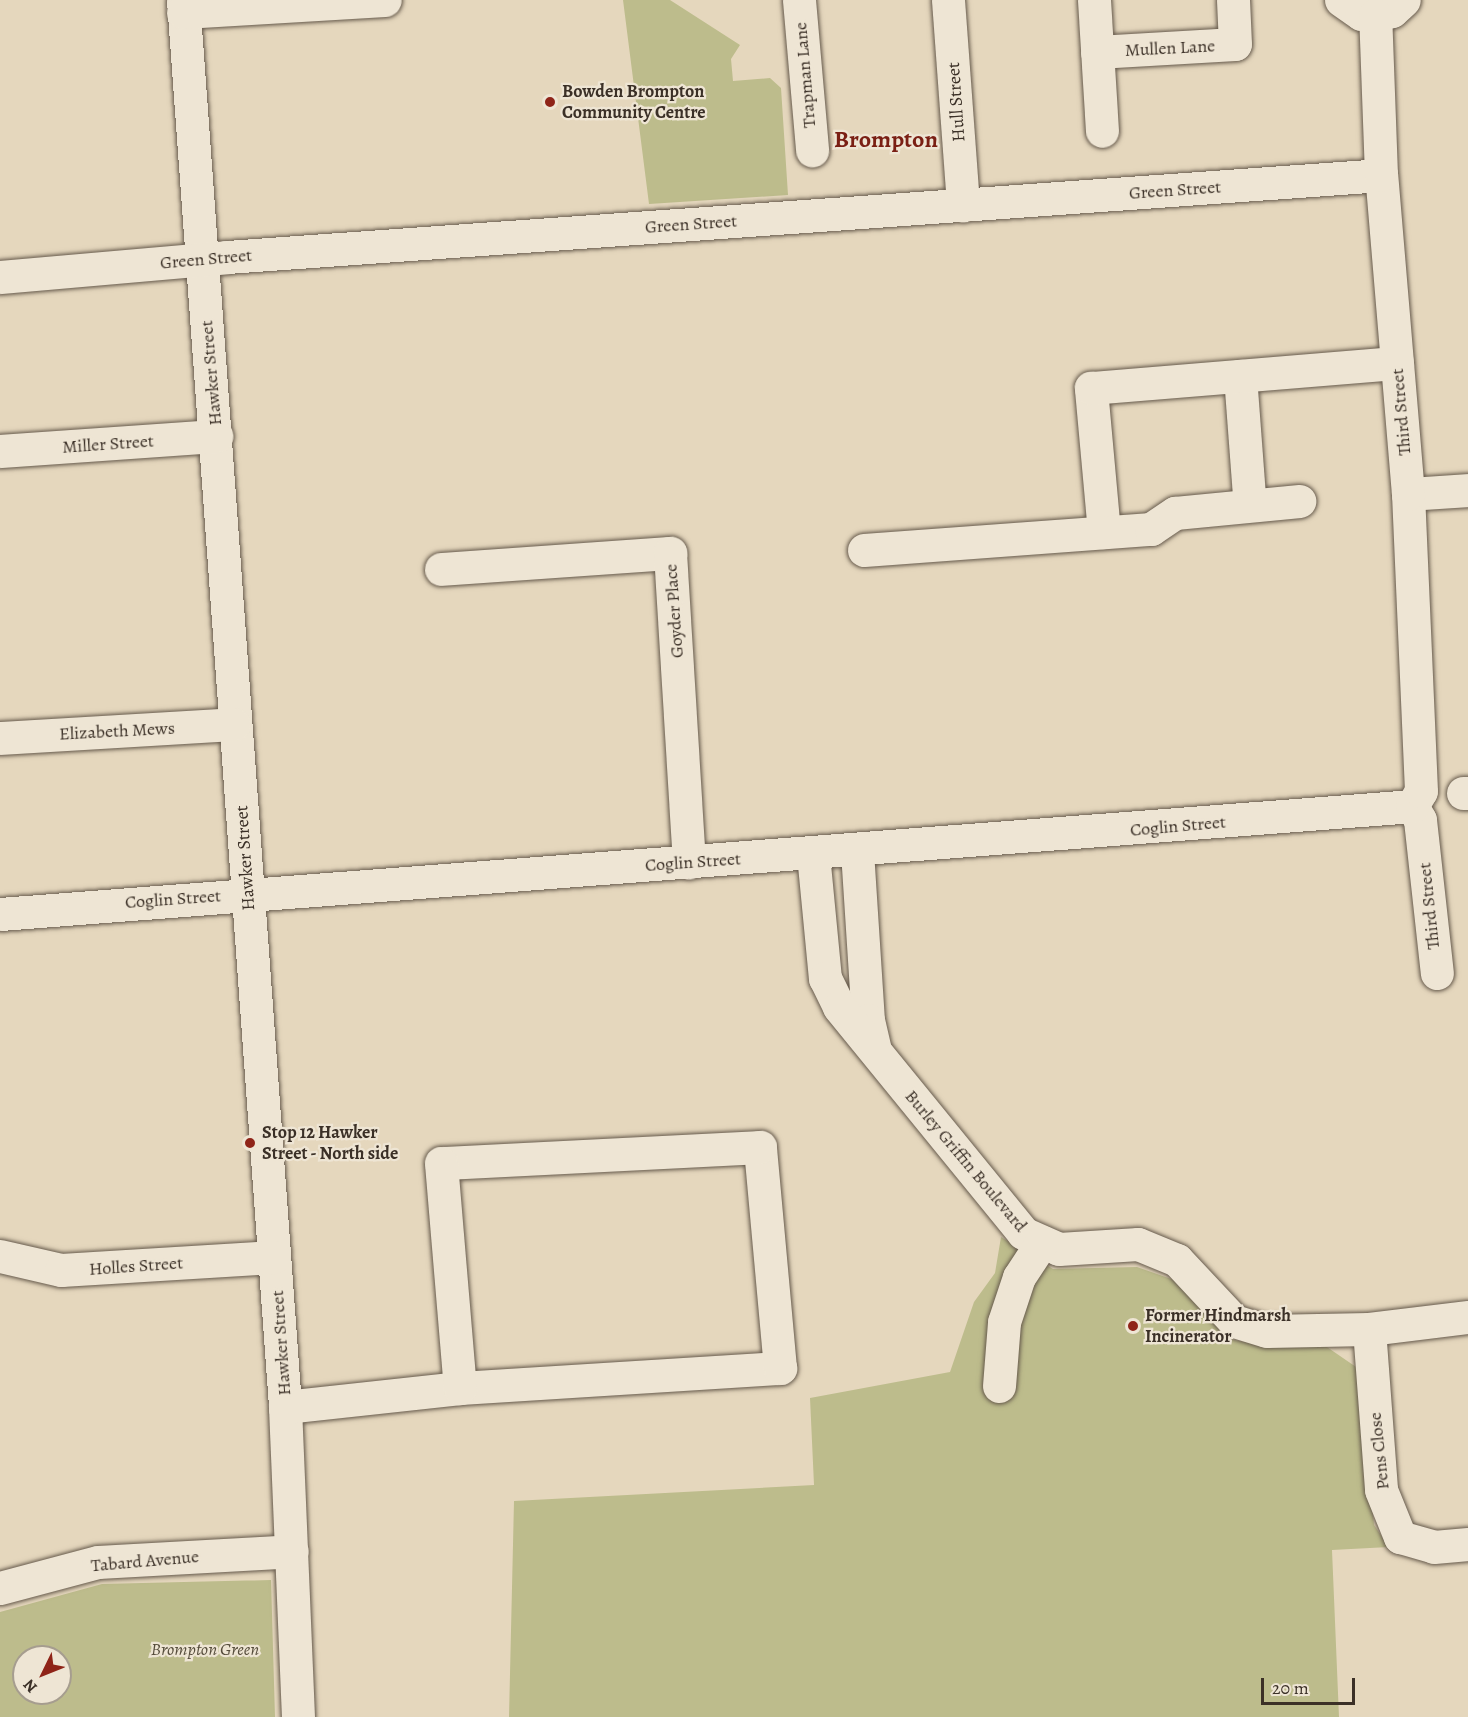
<!DOCTYPE html>
<html>
<head>
<meta charset="utf-8">
<style>
	body { margin:0 }
	#map { position:relative; width:1468px; height:1717px; overflow:hidden; background:#e5d7bd; font-family:Alegreya,serif }
	div>[style] { position:absolute }
	.green>* { inset:0; background:#bdbc8c }
	.roads { filter:drop-shadow(0 0 2px #665a4c) drop-shadow(0 0 2px #665a4c) }
	.minor>* { height:33px; margin:-16.5px; padding:0 16.5px; transform-origin:16.5px; border-radius:16.5px; background:#eee5d4 }
	.dots>* { width:16px; height:16px; translate:-50% -50%; box-sizing:border-box; border:3px solid #eee5d4; border-radius:50% }
	span { translate:-50% -50%; white-space:nowrap; text-align:center; line-height:1.15; -webkit-text-stroke:4.5px #eee5d4; paint-order:stroke }
	.street-label { font-size:18px; color:#3b3027 }
	.poi-label { font-size:18px; color:#3b3027; font-weight:700 }
	.left { translate:0 -50%; text-align:left }
	.park-label { font-size:18px; color:#554c3b; font-style:italic }
	.district-label { font-size:24px; color:#7a1f14; font-weight:700 }
	.north { position:absolute; left:12px; top:1645px; width:60px; height:60px; box-sizing:border-box; background:#eee5d4; border:2px solid #a69d8f; border-radius:50%; rotate:227deg; font-size:16px; font-weight:700; line-height:24px; text-align:center; color:#3b3027 }
	.north::after { content:''; display:block; margin:auto; width:21px; height:27px; background:#8f2418; clip-path:polygon(50% 0,100% 100%,50% 72%,0 100%) }
	.scale { position:absolute; left:1261px; top:1678px; width:94px; height:27px; box-sizing:border-box; border:3px solid #3b3027; border-top:0; padding-left:8px; font-size:18px; line-height:21px; white-space:nowrap; color:#3b3027; -webkit-text-stroke:4px #eee5d4; paint-order:stroke }
</style>
</head>
<body>
<div id="map">
	<div class="green">
		<i style="clip-path:polygon(623px 0,670px 0,740px 45px,731px 59px,733px 81px,770px 78px,781px 88px,788px 195px,649px 204px)"></i>
		<i style="clip-path:polygon(1001px 1237px,1053px 1269px,1137px 1267px,1177px 1281px,1229px 1339px,1272px 1347px,1324px 1345px,1359px 1369px,1374px 1525px,1389px 1547px,1332px 1550px,1339px 1717px,509px 1717px,514px 1501px,814px 1485px,810px 1398px,950px 1372px,974px 1302px,995px 1273px)"></i>
		<i style="clip-path:polygon(evenodd,271px 1580px,275px 1717px,0 1717px,0 1612px,102px 1584px,271px 1580px,24px 1657px,60px 1657px,60px 1693px,24px 1693px,24px 1657px)"></i>
	</div>
	<div class="roads">
		<div class="minor">
			<i style="left:183px;top:0;width:1411px;rotate:85.85deg"></i>
			<i style="left:285px;top:1407px;width:310px;rotate:87.6deg"></i>
			<i style="left:799px;top:0;width:151px;rotate:85deg"></i>
			<i style="left:948px;top:0;width:206px;rotate:85.8deg"></i>
			<i style="left:1094px;top:0;width:131px;rotate:86.5deg"></i>
			<i style="left:1341px;top:0;width:24px;rotate:35deg"></i>
			<i style="left:1361px;top:14px;width:14px;rotate:4deg"></i>
			<i style="left:1375px;top:15px;width:17px;rotate:-13deg"></i>
			<i style="left:1392px;top:11px;width:16px;rotate:-43deg"></i>
			<i style="left:183px;top:12px;width:202px;rotate:-3.4deg"></i>
			<i style="left:1097px;top:52px;width:138px;rotate:-3.3deg"></i>
			<i style="left:1235px;top:44px;width:44px;rotate:-92.6deg"></i>
			<i style="left:0;top:277px;width:228px;rotate:-5deg"></i>
			<i style="left:227px;top:257px;width:1157px;rotate:-4.06deg"></i>
			<i style="left:1240px;top:376px;width:120px;rotate:85.7deg"></i>
			<i style="left:0;top:451px;width:217px;rotate:-4deg"></i>
			<i style="left:1408px;top:494px;width:60px;rotate:-3.8deg"></i>
			<i style="left:1104px;top:532px;width:145px;rotate:-95.2deg"></i>
			<i style="left:1091px;top:388px;width:307px;rotate:-4.7deg"></i>
			<i style="left:864px;top:550px;width:288px;rotate:-4.2deg"></i>
			<i style="left:1151px;top:529px;width:29px;rotate:-34deg"></i>
			<i style="left:1175px;top:513px;width:125px;rotate:-5.5deg"></i>
			<i style="left:441px;top:569px;width:230px;rotate:-4deg"></i>
			<i style="left:670px;top:553px;width:310px;rotate:86.5deg"></i>
			<i style="left:0;top:738px;width:234px;rotate:-3.4deg"></i>
			<i style="left:1463px;top:793px;width:5px"></i>
			<i style="left:1412px;top:806px;width:16px;rotate:60deg"></i>
			<i style="left:1420px;top:820px;width:154px;rotate:83.7deg"></i>
			<i style="left:857px;top:851px;width:169px;rotate:86.3deg"></i>
			<i style="left:868px;top:1020px;width:31px;rotate:77deg"></i>
			<i style="left:813px;top:854px;width:125px;rotate:84.5deg"></i>
			<i style="left:825px;top:978px;width:32px;rotate:64deg"></i>
			<i style="left:839px;top:1007px;width:291px;rotate:50.8deg"></i>
			<i style="left:1023px;top:1233px;width:39px;rotate:24deg"></i>
			<i style="left:1059px;top:1249px;width:79px;rotate:-3.6deg"></i>
			<i style="left:1138px;top:1244px;width:42px;rotate:22.3deg"></i>
			<i style="left:1177px;top:1260px;width:83px;rotate:46.9deg"></i>
			<i style="left:1234px;top:1321px;width:34px;rotate:17deg"></i>
			<i style="left:1267px;top:1331px;width:102px;rotate:-1.1deg"></i>
			<i style="left:1369px;top:1329px;width:100px;rotate:-6.9deg"></i>
			<i style="left:0;top:914px;width:1416px;rotate:-4.37deg"></i>
			<i style="left:1412px;top:806px;width:17px;rotate:-59deg"></i>
			<i style="left:1421px;top:791px;width:297px;rotate:-92.5deg"></i>
			<i style="left:1408px;top:494px;width:320px;rotate:-94.8deg"></i>
			<i style="left:1381px;top:175px;width:160px;rotate:-92.1deg"></i>
			<i style="left:0;top:1256px;width:63px;rotate:12.9deg"></i>
			<i style="left:61px;top:1270px;width:213px;rotate:-3.5deg"></i>
			<i style="left:1369px;top:1329px;width:161px;rotate:85.7deg"></i>
			<i style="left:1381px;top:1490px;width:51px;rotate:68deg"></i>
			<i style="left:1400px;top:1537px;width:35px;rotate:16deg"></i>
			<i style="left:1434px;top:1547px;width:34px;rotate:-5deg"></i>
			<i style="left:999px;top:1386px;width:64px;rotate:-85.5deg"></i>
			<i style="left:1004px;top:1322px;width:47px;rotate:-71.6deg"></i>
			<i style="left:1019px;top:1277px;width:42px;rotate:-56.7deg"></i>
			<i style="left:285px;top:1407px;width:176px;rotate:-6.2deg"></i>
			<i style="left:460px;top:1388px;width:321px;rotate:-3.6deg"></i>
			<i style="left:780px;top:1368px;width:222px;rotate:-95.2deg"></i>
			<i style="left:760px;top:1147px;width:319px;rotate:177.1deg"></i>
			<i style="left:441px;top:1163px;width:226px;rotate:85.2deg"></i>
			<i style="left:0;top:1588px;width:101px;rotate:-14.9deg"></i>
			<i style="left:98px;top:1562px;width:194px;rotate:-3.2deg"></i>
		</div>
	</div>
	<div class="dots">
		<i style="left:550px;top:102px;background:#8f2418"></i>
		<i style="left:250px;top:1143px;background:#8f2418"></i>
		<i style="left:1133px;top:1326px;background:#8f2418"></i>
	</div>
	<div class="street-label">
		<span style="left:1170px;top:48px;rotate:-3deg">Mullen Lane</span>
		<span style="left:805px;top:75px;rotate:-95deg">Trapman Lane</span>
		<span style="left:956px;top:102px;rotate:-94deg">Hull Street</span>
		<span style="left:1175px;top:190px;rotate:-4deg">Green Street</span>
		<span style="left:691px;top:224px;rotate:-4deg">Green Street</span>
		<span style="left:206px;top:259px;rotate:-5deg">Green Street</span>
		<span style="left:211px;top:373px;rotate:-95deg">Hawker Street</span>
		<span style="left:1401px;top:412px;rotate:-95deg">Third Street</span>
		<span style="left:108px;top:444px;rotate:-4deg">Miller Street</span>
		<span style="left:674px;top:611px;rotate:-94deg">Goyder Place</span>
		<span style="left:117px;top:731px;rotate:-3deg">Elizabeth Mews</span>
		<span style="left:1178px;top:826px;rotate:-5deg">Coglin Street</span>
		<span style="left:245px;top:858px;rotate:-94deg">Hawker Street</span>
		<span style="left:693px;top:862px;rotate:-4deg">Coglin Street</span>
		<span style="left:173px;top:899px;rotate:-4deg">Coglin Street</span>
		<span style="left:1429px;top:906px;rotate:-96deg">Third Street</span>
		<span style="left:966px;top:1161px;rotate:50deg">Burley Griffin Boulevard</span>
		<span style="left:136px;top:1266px;rotate:-4deg">Holles Street</span>
		<span style="left:281px;top:1343px;rotate:-94deg">Hawker Street</span>
		<span style="left:1379px;top:1451px;rotate:-96deg">Pens Close</span>
		<span style="left:145px;top:1561px;rotate:-5deg">Tabard Avenue</span>
	</div>
	<div class="poi-label">
		<span class="left" style="left:562px;top:102px">Bowden Brompton<br>Community Centre</span>
		<span class="left" style="left:262px;top:1143px">Stop 12 Hawker<br>Street - North side</span>
		<span class="left" style="left:1145px;top:1326px">Former Hindmarsh<br>Incinerator</span>
	</div>
	<div class="park-label">
		<span style="left:205px;top:1649px">Brompton Green</span>
	</div>
	<div class="district-label">
		<span style="left:886px;top:140px">Brompton</span>
	</div>
	<div class="north">N</div>
	<div class="scale">20 m</div>
</div>
</body>
</html>
